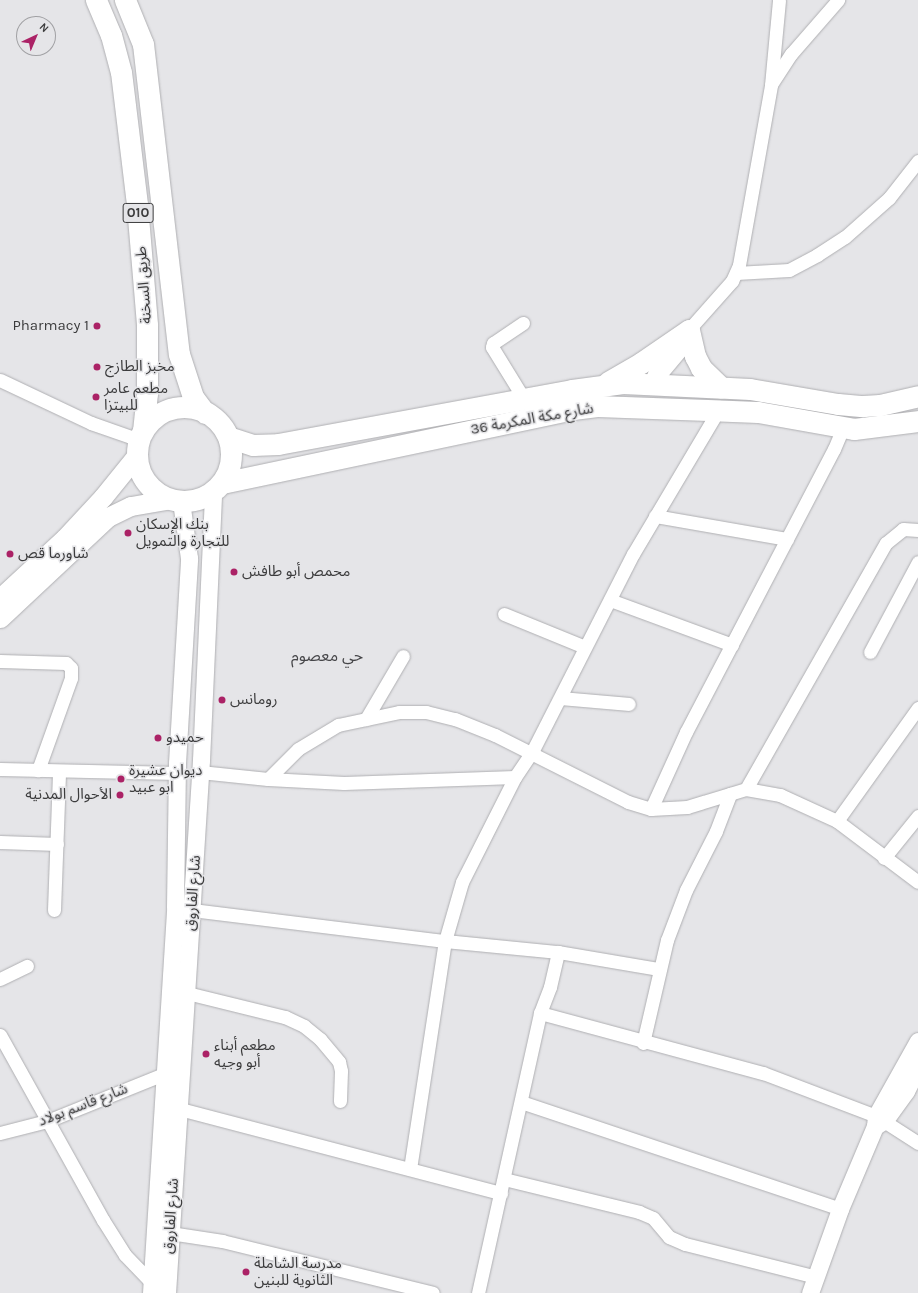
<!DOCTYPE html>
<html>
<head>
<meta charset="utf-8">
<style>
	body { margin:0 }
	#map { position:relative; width:918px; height:1293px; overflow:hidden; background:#e5e5e8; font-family:Karla,"Noto Sans Arabic",sans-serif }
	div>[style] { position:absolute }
	.roads { filter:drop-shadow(0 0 1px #afafb2) drop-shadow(0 0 1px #afafb2) }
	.minor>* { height:13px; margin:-6.5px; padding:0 6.5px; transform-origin:6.5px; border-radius:6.5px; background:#fff }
	.tertiary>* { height:17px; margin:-8.5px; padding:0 8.5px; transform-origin:8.5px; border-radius:8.5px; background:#fff }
	.secondary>* { height:19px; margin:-9.5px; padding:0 9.5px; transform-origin:9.5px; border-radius:9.5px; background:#fff }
	.primary>* { height:21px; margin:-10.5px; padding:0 10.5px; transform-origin:10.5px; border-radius:10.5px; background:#fff }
	.primary>.ring { margin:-10.5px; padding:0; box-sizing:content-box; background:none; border:21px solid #fff; border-radius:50% }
	.dots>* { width:11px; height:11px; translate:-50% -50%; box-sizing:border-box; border:2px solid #e5e5e8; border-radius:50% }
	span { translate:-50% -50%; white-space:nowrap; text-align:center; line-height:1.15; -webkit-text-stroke:3px #e5e5e8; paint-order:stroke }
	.shield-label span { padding:1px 3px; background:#e5e5e8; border:1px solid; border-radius:3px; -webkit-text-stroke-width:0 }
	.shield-label { font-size:14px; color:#3c3c3d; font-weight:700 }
	.street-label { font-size:15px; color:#3c3c3d }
	.poi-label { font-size:15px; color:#3c3c3d }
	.right { translate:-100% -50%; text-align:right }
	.left { translate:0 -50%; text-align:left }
	.neighbourhood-label { font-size:16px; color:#464649 }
	.north { position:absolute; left:16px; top:16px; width:40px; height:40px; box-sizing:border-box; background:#e5e5e8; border:1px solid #a1a1a4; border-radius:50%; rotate:44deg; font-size:11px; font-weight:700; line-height:16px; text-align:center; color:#3c3c3d }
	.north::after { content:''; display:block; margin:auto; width:14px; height:18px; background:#ab2266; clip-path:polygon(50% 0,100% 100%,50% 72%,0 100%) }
</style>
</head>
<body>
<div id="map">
	<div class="roads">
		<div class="minor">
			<i style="left:772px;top:83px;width:35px;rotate:-57deg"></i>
			<i style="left:791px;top:54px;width:72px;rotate:-49deg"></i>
			<i style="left:736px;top:273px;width:53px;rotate:-3.2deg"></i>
			<i style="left:789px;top:270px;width:32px;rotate:-28deg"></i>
			<i style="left:817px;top:255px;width:33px;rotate:-33deg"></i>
			<i style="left:845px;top:237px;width:59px;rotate:-41.6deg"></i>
			<i style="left:889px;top:198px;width:47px;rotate:-51.9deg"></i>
			<i style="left:523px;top:323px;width:36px;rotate:146deg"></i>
			<i style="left:493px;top:343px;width:4px;rotate:104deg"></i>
			<i style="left:492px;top:347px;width:61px;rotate:58.4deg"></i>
			<i style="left:684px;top:335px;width:72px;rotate:-48.4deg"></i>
			<i style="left:732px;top:281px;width:17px;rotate:-66deg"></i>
			<i style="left:739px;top:265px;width:183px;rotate:-79.9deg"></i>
			<i style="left:771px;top:85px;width:85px;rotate:-84.6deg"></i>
			<i style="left:659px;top:376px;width:34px;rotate:-50deg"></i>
			<i style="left:681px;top:350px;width:20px;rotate:-66deg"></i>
			<i style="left:0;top:380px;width:101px;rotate:25.3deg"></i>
			<i style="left:91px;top:423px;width:42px;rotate:19.3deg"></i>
			<i style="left:131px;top:437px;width:11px;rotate:49deg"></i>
			<i style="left:650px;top:383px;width:13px;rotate:-67deg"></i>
			<i style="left:655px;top:371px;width:27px;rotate:-56deg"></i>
			<i style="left:655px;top:516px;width:134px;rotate:9.9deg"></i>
			<i style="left:610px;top:600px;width:130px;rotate:20.2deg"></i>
			<i style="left:504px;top:614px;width:87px;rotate:22.2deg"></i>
			<i style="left:870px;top:652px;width:102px;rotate:-61.9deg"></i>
			<i style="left:0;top:661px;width:66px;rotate:1.7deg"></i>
			<i style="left:66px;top:663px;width:7px;rotate:45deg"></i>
			<i style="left:71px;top:668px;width:10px;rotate:90deg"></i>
			<i style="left:71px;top:678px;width:98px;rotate:109.7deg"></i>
			<i style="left:561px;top:698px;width:68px;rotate:5deg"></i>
			<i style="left:366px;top:719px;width:73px;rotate:-59.6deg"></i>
			<i style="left:0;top:769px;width:177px;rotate:1.3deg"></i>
			<i style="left:200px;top:772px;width:68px;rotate:5.9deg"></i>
			<i style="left:268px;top:779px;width:76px;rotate:3deg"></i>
			<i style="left:344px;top:783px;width:171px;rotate:-2deg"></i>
			<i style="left:268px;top:779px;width:42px;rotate:-45deg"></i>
			<i style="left:298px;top:749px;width:47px;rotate:-31deg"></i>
			<i style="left:338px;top:725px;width:62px;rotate:-12deg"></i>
			<i style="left:399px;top:712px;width:27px"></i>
			<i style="left:426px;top:712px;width:30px;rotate:14deg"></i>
			<i style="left:455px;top:719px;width:43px;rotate:21.8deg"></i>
			<i style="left:495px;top:735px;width:149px;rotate:26.7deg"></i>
			<i style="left:628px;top:802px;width:24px;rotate:17deg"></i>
			<i style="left:651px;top:809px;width:36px;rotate:-3deg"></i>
			<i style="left:687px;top:807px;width:62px;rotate:-17deg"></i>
			<i style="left:746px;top:789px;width:35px;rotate:10deg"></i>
			<i style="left:780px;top:795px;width:63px;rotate:24.5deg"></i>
			<i style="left:837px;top:821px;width:101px;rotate:37deg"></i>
			<i style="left:746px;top:789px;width:283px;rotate:-60.4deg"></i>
			<i style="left:886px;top:543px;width:22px;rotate:-39deg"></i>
			<i style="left:903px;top:529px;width:15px;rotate:4deg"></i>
			<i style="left:651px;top:809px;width:85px;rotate:-65.6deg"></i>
			<i style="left:686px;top:732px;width:319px;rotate:-62.4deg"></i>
			<i style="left:834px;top:449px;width:23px;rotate:-67deg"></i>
			<i style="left:837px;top:821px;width:139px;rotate:-54.4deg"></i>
			<i style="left:0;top:842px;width:57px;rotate:2deg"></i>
			<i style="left:884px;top:858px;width:54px;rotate:-51deg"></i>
			<i style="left:54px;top:910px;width:138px;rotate:-87.9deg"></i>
			<i style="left:192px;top:910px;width:255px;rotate:7deg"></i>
			<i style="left:445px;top:941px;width:114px;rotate:5.6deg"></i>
			<i style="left:558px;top:952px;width:102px;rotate:9.6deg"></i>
			<i style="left:0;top:979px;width:30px;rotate:-26deg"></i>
			<i style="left:187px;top:993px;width:101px;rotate:13.8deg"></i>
			<i style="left:285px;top:1017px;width:21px;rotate:25deg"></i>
			<i style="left:304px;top:1026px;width:21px;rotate:39deg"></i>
			<i style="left:320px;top:1039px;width:30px;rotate:50deg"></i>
			<i style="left:339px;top:1062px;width:9px;rotate:77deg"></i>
			<i style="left:341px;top:1071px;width:30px;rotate:92deg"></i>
			<i style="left:540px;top:1013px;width:231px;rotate:15.1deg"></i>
			<i style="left:763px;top:1073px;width:121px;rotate:20.8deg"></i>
			<i style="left:876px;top:1116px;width:50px;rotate:32.7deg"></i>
			<i style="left:0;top:1035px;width:212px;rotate:60.9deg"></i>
			<i style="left:103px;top:1220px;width:41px;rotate:57.8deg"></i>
			<i style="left:125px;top:1255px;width:37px;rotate:46deg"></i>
			<i style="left:643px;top:1043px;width:106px;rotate:-76.9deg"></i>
			<i style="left:667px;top:940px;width:53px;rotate:-69.2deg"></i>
			<i style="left:686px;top:890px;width:66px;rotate:-63deg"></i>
			<i style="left:716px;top:831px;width:40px;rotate:-69deg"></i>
			<i style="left:521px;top:1102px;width:336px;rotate:18.5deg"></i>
			<i style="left:180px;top:1109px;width:332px;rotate:14.7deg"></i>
			<i style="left:0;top:1133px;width:49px;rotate:-14.3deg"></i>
			<i style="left:47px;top:1121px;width:126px;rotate:-21.9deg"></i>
			<i style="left:410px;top:1169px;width:231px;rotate:-81.3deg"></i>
			<i style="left:445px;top:941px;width:61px;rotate:-73.9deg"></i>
			<i style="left:462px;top:882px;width:118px;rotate:-63.2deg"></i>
			<i style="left:515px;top:777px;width:30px;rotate:-56deg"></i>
			<i style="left:532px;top:752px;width:222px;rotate:-63deg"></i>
			<i style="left:633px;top:554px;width:169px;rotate:-59.3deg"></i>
			<i style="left:504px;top:1179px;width:139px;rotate:13.7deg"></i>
			<i style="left:639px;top:1212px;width:15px;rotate:23deg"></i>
			<i style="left:653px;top:1218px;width:25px;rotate:50deg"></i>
			<i style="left:669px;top:1237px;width:17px;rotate:24deg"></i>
			<i style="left:685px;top:1244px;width:135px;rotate:14.1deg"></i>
			<i style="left:170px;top:1233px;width:53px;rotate:8.7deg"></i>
			<i style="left:222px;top:1241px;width:217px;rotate:13.8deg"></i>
			<i style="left:478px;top:1293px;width:287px;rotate:-77.5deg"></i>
			<i style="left:540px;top:1013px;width:28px;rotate:-69deg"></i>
			<i style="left:550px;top:987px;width:36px;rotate:-77deg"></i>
		</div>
		<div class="tertiary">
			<i style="left:877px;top:1125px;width:9px;rotate:-32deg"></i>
			<i style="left:885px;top:1120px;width:36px;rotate:-54deg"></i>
			<i style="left:906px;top:1091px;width:27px;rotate:-63deg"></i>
			<i style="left:151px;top:1293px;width:387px;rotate:-86.4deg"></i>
			<i style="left:175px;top:907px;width:144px;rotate:-89.2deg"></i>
			<i style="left:177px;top:763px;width:205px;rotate:-86.6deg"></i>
			<i style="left:189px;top:558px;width:58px;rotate:-98deg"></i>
			<i style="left:167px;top:1293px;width:534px;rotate:-86.35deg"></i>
			<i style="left:201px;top:760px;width:268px;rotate:-87.4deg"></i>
			<i style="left:810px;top:1293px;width:89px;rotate:-70.3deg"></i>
			<i style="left:840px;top:1209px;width:90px;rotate:-67.1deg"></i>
			<i style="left:875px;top:1126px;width:10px;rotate:-84deg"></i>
			<i style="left:876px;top:1116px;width:86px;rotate:-60.8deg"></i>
		</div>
		<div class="secondary">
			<i style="left:0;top:598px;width:88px;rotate:-42.7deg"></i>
			<i style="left:65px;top:538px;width:56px;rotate:-47.2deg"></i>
			<i style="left:103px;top:497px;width:54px;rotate:-51deg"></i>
			<i style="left:0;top:618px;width:148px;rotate:-43.1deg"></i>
			<i style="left:108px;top:517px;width:25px;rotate:-26deg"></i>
			<i style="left:131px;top:506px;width:40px;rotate:-10deg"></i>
		</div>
		<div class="primary">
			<i style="left:96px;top:0;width:38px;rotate:67deg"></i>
			<i style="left:111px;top:35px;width:38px;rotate:75deg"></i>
			<i style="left:121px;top:72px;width:134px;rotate:83.1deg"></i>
			<i style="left:137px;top:205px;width:120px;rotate:85.2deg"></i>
			<i style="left:147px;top:325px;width:68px;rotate:90deg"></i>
			<i style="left:147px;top:393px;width:37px;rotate:96deg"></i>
			<i style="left:125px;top:0;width:48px;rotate:67.8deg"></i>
			<i style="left:143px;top:44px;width:312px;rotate:83.4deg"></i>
			<i style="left:179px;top:354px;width:45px;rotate:72deg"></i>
			<i style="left:193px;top:397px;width:20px;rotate:53deg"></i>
			<i style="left:608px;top:382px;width:38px;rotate:-30deg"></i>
			<i style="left:641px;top:363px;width:58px;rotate:-34.5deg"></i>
			<i style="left:689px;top:330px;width:27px;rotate:77deg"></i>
			<i style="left:695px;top:356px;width:13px;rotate:63deg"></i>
			<i style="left:701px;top:368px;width:28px;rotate:44deg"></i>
			<i class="ring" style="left:137px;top:407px;width:73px;height:73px"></i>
			<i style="left:228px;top:437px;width:26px;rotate:18deg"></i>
			<i style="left:253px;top:445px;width:25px;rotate:-2deg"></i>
			<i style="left:278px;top:444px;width:299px;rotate:-10.4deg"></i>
			<i style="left:572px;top:390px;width:51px;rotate:-7.8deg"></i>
			<i style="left:623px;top:383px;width:127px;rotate:2.7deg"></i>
			<i style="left:750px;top:389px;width:89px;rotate:9.7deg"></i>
			<i style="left:838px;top:404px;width:25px;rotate:5deg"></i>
			<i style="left:863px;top:406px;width:17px;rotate:-3deg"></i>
			<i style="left:880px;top:405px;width:39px;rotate:-13deg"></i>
			<i style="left:222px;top:483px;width:359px;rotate:-11.9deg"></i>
			<i style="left:573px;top:409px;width:24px;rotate:-7deg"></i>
			<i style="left:597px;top:406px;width:161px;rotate:2.1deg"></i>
			<i style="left:758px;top:412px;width:97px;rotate:10deg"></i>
			<i style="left:854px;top:429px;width:64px;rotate:-7.1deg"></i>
		</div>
	</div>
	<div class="dots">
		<i style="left:97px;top:326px;background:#ab2266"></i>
		<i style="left:97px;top:367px;background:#ab2266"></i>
		<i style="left:96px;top:397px;background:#ab2266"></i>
		<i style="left:128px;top:533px;background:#ab2266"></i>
		<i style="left:10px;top:554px;background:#ab2266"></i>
		<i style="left:234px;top:572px;background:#ab2266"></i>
		<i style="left:222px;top:700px;background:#ab2266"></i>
		<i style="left:158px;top:738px;background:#ab2266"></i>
		<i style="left:121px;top:779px;background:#ab2266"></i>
		<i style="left:120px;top:795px;background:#ab2266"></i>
		<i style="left:206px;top:1054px;background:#ab2266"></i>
		<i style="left:246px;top:1272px;background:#ab2266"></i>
	</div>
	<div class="shield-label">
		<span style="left:138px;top:213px">010</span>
	</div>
	<div class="street-label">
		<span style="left:144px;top:285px;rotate:-94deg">طريق السخنة</span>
		<span style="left:532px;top:419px;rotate:-10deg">شارع مكة المكرمة 36</span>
		<span style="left:193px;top:893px;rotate:-86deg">شارع الفاروق</span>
		<span style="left:83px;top:1105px;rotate:-21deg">شارع قاسم بولاد</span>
		<span style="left:171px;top:1216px;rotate:-86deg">شارع الفاروق</span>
	</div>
	<div class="poi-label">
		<span class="right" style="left:89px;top:326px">Pharmacy 1</span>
		<span class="left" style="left:105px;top:367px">مخبز الطازج</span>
		<span class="left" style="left:104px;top:397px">مطعم عامر<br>للبيتزا</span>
		<span class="left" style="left:136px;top:533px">بنك الإسكان<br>للتجارة والتمويل</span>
		<span class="left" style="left:18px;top:554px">شاورما قص</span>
		<span class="left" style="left:242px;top:572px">محمص أبو طافش</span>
		<span class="left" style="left:230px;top:700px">رومانس</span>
		<span class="left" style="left:166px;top:738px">حميدو</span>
		<span class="left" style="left:129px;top:779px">ديوان عشيرة<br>ابو عبيد</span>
		<span class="right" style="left:112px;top:795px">الأحوال المدنية</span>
		<span class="left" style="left:214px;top:1054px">مطعم أبناء<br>أبو وجيه</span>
		<span class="left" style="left:254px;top:1272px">مدرسة الشاملة<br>الثانوية للبنين</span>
	</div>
	<div class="neighbourhood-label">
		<span style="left:327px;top:656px">حي معصوم</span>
	</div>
	<div class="north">N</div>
</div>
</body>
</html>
